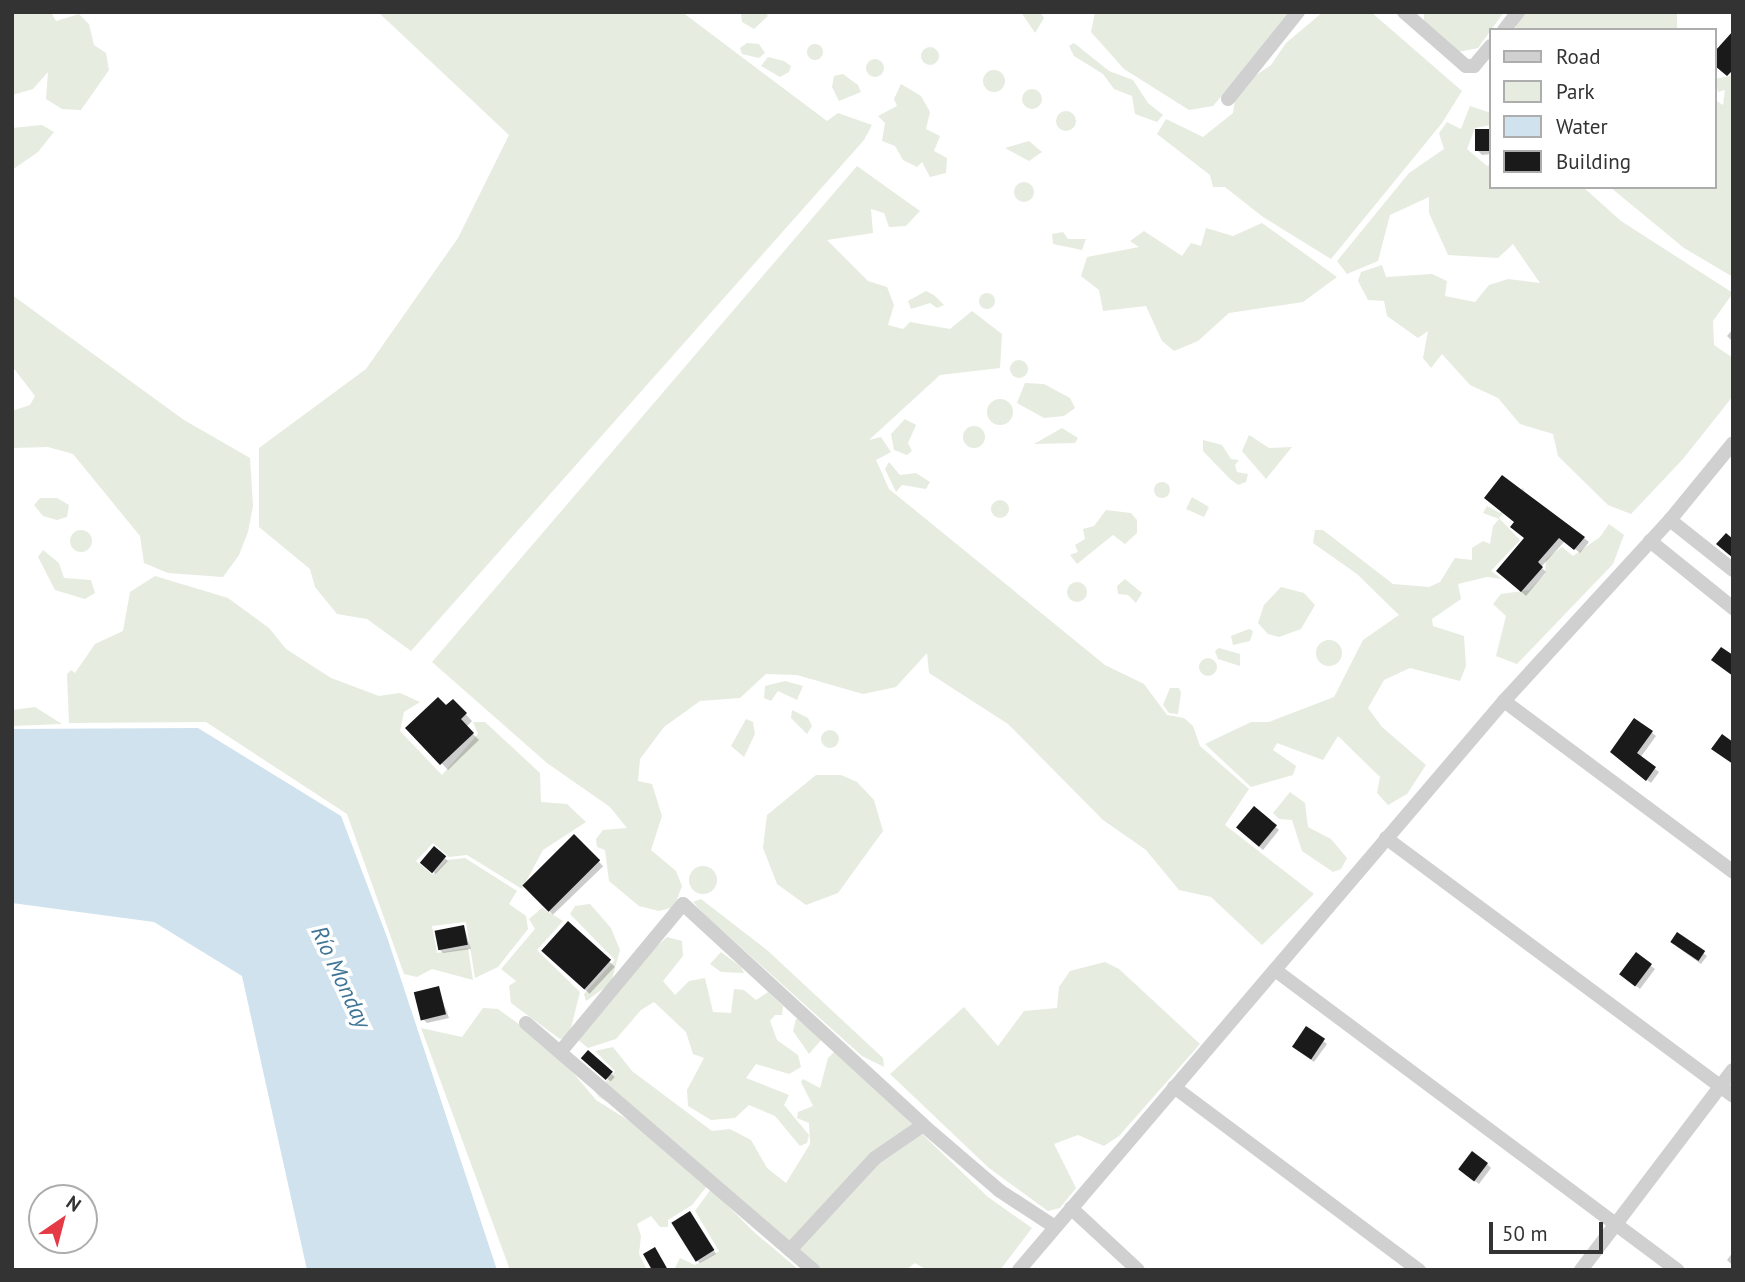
<!DOCTYPE html>
<html>
<head>
<meta charset="utf-8">
<style>
	body { margin:0 }
	#map { position:relative; width:1745px; height:1282px; overflow:hidden; background:#fff; font-family:"PT Sans",sans-serif }
	div>[style] { position:absolute }
	.green>* { inset:0; background:#e6ecdf; transform-origin:0 0 }
	.round { border-radius:50% }
	.water>* { inset:0; background:#cfe2ee }
	.shadow>* { inset:0; background:#0003; transform-origin:0 0 }
	.building>* { inset:0; background:#1a1a1a; transform-origin:0 0 }
	.street>* { height:14px; margin:-7px; padding:0 7px; transform-origin:7px; border-radius:7px; background:#d0d0d0 }
	span { translate:-50% -50%; white-space:nowrap; text-align:center; line-height:1.15; -webkit-text-stroke:7px #fff; paint-order:stroke }
	.water-label { font-size:23px; color:#3f7597; font-style:italic }
	.frame { position:absolute; inset:0; border:14px solid #333; pointer-events:none }
	.legend { position:absolute; left:1489px; top:28px; width:228px; height:161px; box-sizing:border-box; background:#fff; border:2px solid #adadad; margin:0; padding:9px 12px; list-style:none; font-size:21px; color:#333 }
	.legend li { display:flex; align-items:center; gap:14px; height:35px }
	.legend b { width:35px; border:2px solid #adadad }
	.north { position:absolute; left:28px; top:1184px; width:70px; height:70px; box-sizing:border-box; background:#fff; border:2px solid #adadad; border-radius:50%; rotate:35deg; font-size:19px; font-weight:700; line-height:28px; text-align:center; color:#333 }
	.north::after { content:''; display:block; margin:auto; width:24px; height:32px; background:#e63946; clip-path:polygon(50% 0,100% 100%,50% 72%,0 100%) }
	.scale { position:absolute; left:1489px; top:1222px; width:114px; height:32px; box-sizing:border-box; border:4px solid #333; border-top:0; padding-left:9px; font-size:21px; line-height:24px; white-space:nowrap; color:#333; -webkit-text-stroke:5px #fff; paint-order:stroke }
</style>
</head>
<body>
<div id="map">
	<div class="green">
		<i style="clip-path:polygon(12px 12px,51px 12px,56px 21px,79px 14px,89px 24px,94px 45px,106px 53px,109px 70px,81px 110px,62px 109px,46px 99px,48px 72px,33px 89px,12px 95px)"></i>
		<i style="clip-path:polygon(378px 12px,682px 12px,827px 121px,838px 113px,872px 125px,864px 140px,411px 651px,367px 619px,337px 614px,315px 587px,310px 569px,259px 527px,259px 448px,366px 369px,458px 238px,509px 135px)"></i>
		<i style="clip-path:polygon(741px 12px,765px 12px,768px 16px,754px 29px,742px 22px)"></i>
		<i style="clip-path:polygon(1021px 12px,1040px 12px,1044px 18px,1035px 33px)"></i>
		<i style="clip-path:polygon(1095px 12px,1293px 12px,1213px 106px,1189px 110px,1124px 69px,1091px 32px)"></i>
		<i style="clip-path:polygon(1323px 12px,1371px 12px,1462px 91px,1442px 123px,1331px 259px,1263px 217px,1225px 187px,1213px 187px,1210px 175px,1157px 134px,1166px 119px,1203px 137px,1233px 113px,1235px 100px,1249px 80px,1271px 65px,1286px 43px)"></i>
		<i style="clip-path:polygon(1424px 12px,1504px 12px,1478px 48px,1458px 52px,1424px 21px)"></i>
		<i style="left:1516px;top:12px;width:161px;height:22px"></i>
		<i style="clip-path:polygon(747px 43px,759px 44px,765px 53px,759px 58px,742px 54px,740px 48px)"></i>
		<i style="clip-path:polygon(1074px 43px,1109px 71px,1133px 80px,1148px 103px,1163px 115px,1157px 122px,1135px 114px,1132px 96px,1114px 89px,1103px 74px,1074px 56px,1069px 46px)"></i>
		<i class="round" style="left:807px;top:44px;width:16px;height:16px"></i>
		<i class="round" style="left:921px;top:47px;width:18px;height:18px"></i>
		<i style="clip-path:polygon(768px 57px,784px 61px,791px 66px,789px 72px,780px 77px,761px 66px)"></i>
		<i class="round" style="left:866px;top:59px;width:18px;height:18px"></i>
		<i class="round" style="left:983px;top:70px;width:22px;height:22px"></i>
		<i style="clip-path:polygon(843px 74px,858px 85px,861px 92px,839px 101px,832px 87px,834px 76px)"></i>
		<i style="clip-path:polygon(1733px 75px,1733px 277px,1684px 248px,1610px 187px,1715px 187px,1715px 100px,1723px 105px,1725px 90px,1718px 92px,1715px 79px)"></i>
		<i style="clip-path:polygon(901px 84px,921px 96px,930px 112px,926px 129px,940px 136px,934px 151px,947px 158px,946px 173px,930px 177px,922px 162px,917px 167px,903px 160px,895px 146px,882px 141px,885px 123px,878px 116px,897px 106px,894px 99px)"></i>
		<i class="round" style="left:1022px;top:89px;width:20px;height:20px"></i>
		<i style="clip-path:polygon(1470px 106px,1491px 113px,1491px 125px,1475px 128px,1467px 149px,1487px 166px,1491px 164px,1491px 187px,1583px 187px,1621px 221px,1733px 293px,1713px 321px,1714px 345px,1733px 358px,1733px 396px,1683px 459px,1631px 514px,1608px 505px,1558px 456px,1553px 434px,1520px 424px,1498px 398px,1470px 385px,1442px 354px,1431px 368px,1423px 358px,1428px 331px,1418px 338px,1387px 316px,1384px 301px,1368px 300px,1358px 281px,1361px 272px,1382px 265px,1386px 277px,1432px 274px,1447px 281px,1445px 296px,1475px 302px,1489px 285px,1508px 279px,1540px 283px,1513px 244px,1498px 258px,1448px 255px,1429px 213px,1429px 197px,1390px 215px,1378px 261px,1347px 274px,1337px 261px,1409px 173px,1444px 149px,1439px 133px,1447px 122px,1461px 129px)"></i>
		<i class="round" style="left:1056px;top:111px;width:20px;height:20px"></i>
		<i style="clip-path:polygon(42px 125px,54px 132px,38px 152px,12px 170px,12px 128px)"></i>
		<i style="clip-path:polygon(1029px 141px,1042px 152px,1029px 161px,1005px 148px)"></i>
		<i style="clip-path:polygon(857px 166px,920px 211px,906px 226px,889px 227px,884px 213px,871px 209px,873px 233px,827px 240px,868px 281px,887px 287px,894px 305px,888px 325px,903px 329px,910px 322px,950px 329px,972px 311px,1002px 334px,1000px 368px,940px 375px,869px 440px,881px 437px,891px 452px,876px 460px,889px 489px,1105px 665px,1144px 684px,1167px 715px,1184px 718px,1193px 726px,1200px 746px,1249px 789px,1225px 825px,1314px 894px,1262px 945px,1211px 897px,1179px 890px,1146px 850px,1103px 820px,1008px 724px,929px 673px,927px 653px,896px 687px,863px 694px,797px 675px,766px 674px,740px 698px,700px 701px,664px 727px,640px 759px,638px 781px,652px 784px,662px 816px,651px 850px,676px 871px,682px 886px,674px 907px,659px 911px,639px 906px,609px 881px,605px 850px,597px 847px,596px 839px,603px 830px,627px 828px,610px 807px,547px 763px,432px 662px)"></i>
		<i class="round" style="left:1014px;top:182px;width:20px;height:20px"></i>
		<i style="clip-path:polygon(1262px 223px,1337px 277px,1303px 302px,1229px 313px,1198px 341px,1174px 351px,1162px 341px,1146px 306px,1103px 311px,1099px 290px,1081px 276px,1087px 257px,1139px 247px,1130px 241px,1144px 231px,1182px 256px,1191px 243px,1201px 246px,1206px 228px,1233px 236px)"></i>
		<i style="clip-path:polygon(1063px 232px,1068px 239px,1086px 239px,1082px 250px,1053px 244px,1052px 234px)"></i>
		<i style="clip-path:polygon(926px 291px,934px 295px,944px 305px,937px 308px,930px 303px,911px 309px,908px 301px)"></i>
		<i class="round" style="left:979px;top:293px;width:16px;height:16px"></i>
		<i style="clip-path:polygon(12px 295px,184px 420px,250px 458px,253px 506px,248px 532px,239px 555px,223px 577px,168px 573px,144px 563px,140px 536px,73px 454px,48px 447px,12px 448px,12px 411px,30px 405px,35px 396px,12px 366px)"></i>
		<i class="round" style="left:1010px;top:360px;width:18px;height:18px"></i>
		<i style="clip-path:polygon(1025px 383px,1044px 384px,1070px 398px,1075px 408px,1064px 416px,1044px 418px,1017px 403px)"></i>
		<i class="round" style="left:987px;top:399px;width:26px;height:26px"></i>
		<i style="clip-path:polygon(905px 419px,916px 425px,908px 443px,912px 451px,907px 455px,894px 450px,891px 434px)"></i>
		<i class="round" style="left:963px;top:426px;width:22px;height:22px"></i>
		<i style="clip-path:polygon(1062px 428px,1078px 438px,1075px 443px,1034px 444px)"></i>
		<i style="clip-path:polygon(1249px 435px,1269px 448px,1292px 447px,1266px 479px,1242px 451px)"></i>
		<i style="clip-path:polygon(1203px 440px,1222px 445px,1231px 459px,1239px 460px,1235px 465px,1237px 472px,1248px 474px,1246px 482px,1238px 485px,1230px 479px,1203px 451px)"></i>
		<i style="clip-path:polygon(889px 462px,900px 475px,916px 473px,930px 482px,926px 489px,902px 485px,896px 492px,885px 469px)"></i>
		<i class="round" style="left:1154px;top:482px;width:16px;height:16px"></i>
		<i style="clip-path:polygon(1523px 487px,1525px 492px,1499px 518px,1520px 540px,1491px 571px,1502px 579px,1487px 577px,1458px 584px,1461px 599px,1432px 619px,1433px 626px,1464px 636px,1466px 666px,1460px 681px,1410px 668px,1384px 680px,1368px 708px,1382px 727px,1426px 765px,1407px 794px,1388px 805px,1377px 793px,1380px 777px,1338px 736px,1323px 760px,1277px 743px,1273px 750px,1296px 766px,1293px 775px,1251px 787px,1205px 744px,1251px 722px,1269px 722px,1334px 697px,1363px 640px,1399px 615px,1357px 574px,1313px 543px,1315px 530px,1323px 530px,1393px 584px,1429px 587px,1440px 582px,1455px 558px,1472px 560px,1472px 548px,1483px 541px,1490px 544px,1493px 526px,1499px 519px,1483px 513px,1487px 506px,1500px 513px)"></i>
		<i style="clip-path:polygon(1192px 497px,1209px 507px,1204px 517px,1186px 509px)"></i>
		<i style="clip-path:polygon(40px 498px,57px 498px,69px 505px,67px 517px,57px 520px,43px 516px,34px 505px)"></i>
		<i class="round" style="left:991px;top:500px;width:18px;height:18px"></i>
		<i style="clip-path:polygon(1106px 510px,1131px 513px,1137px 520px,1137px 533px,1125px 544px,1113px 535px,1077px 564px,1070px 555px,1078px 552px,1075px 545px,1085px 539px,1083px 529px,1094px 526px)"></i>
		<i style="clip-path:polygon(1609px 524px,1624px 535px,1613px 564px,1517px 664px,1496px 656px,1506px 616px,1493px 604px,1501px 594px,1529px 590px,1545px 574px,1546px 559px,1562px 547px,1573px 556px,1600px 537px)"></i>
		<i class="round" style="left:70px;top:530px;width:22px;height:22px"></i>
		<i style="clip-path:polygon(43px 550px,59px 563px,64px 578px,91px 580px,95px 593px,85px 599px,55px 590px,38px 557px)"></i>
		<i style="clip-path:polygon(155px 576px,228px 598px,269px 628px,286px 649px,331px 678px,379px 696px,400px 693px,420px 702px,404px 712px,400px 731px,442px 775px,478px 734px,473px 722px,485px 722px,540px 773px,541px 802px,567px 804px,586px 822px,543px 850px,522px 889px,467px 855px,449px 857px,433px 843px,416px 861px,433px 875px,447px 860px,465px 858px,517px 891px,509px 904px,526px 916px,528px 929px,498px 967px,475px 978px,466px 922px,432px 926px,437px 953px,468px 948px,473px 980px,432px 969px,417px 977px,404px 974px,347px 814px,206px 722px,69px 723px,67px 674px,71px 670px,75px 673px,95px 644px,123px 631px,130px 592px)"></i>
		<i style="clip-path:polygon(1125px 579px,1142px 593px,1136px 603px,1128px 595px,1118px 594px,1117px 586px)"></i>
		<i class="round" style="left:1067px;top:582px;width:20px;height:20px"></i>
		<i style="clip-path:polygon(1281px 587px,1304px 593px,1315px 605px,1301px 629px,1279px 637px,1268px 634px,1258px 623px,1264px 605px)"></i>
		<i style="clip-path:polygon(1249px 629px,1253px 631px,1250px 641px,1233px 645px,1231px 636px)"></i>
		<i class="round" style="left:1316px;top:640px;width:26px;height:26px"></i>
		<i style="clip-path:polygon(1219px 648px,1240px 654px,1240px 666px,1218px 659px,1215px 651px)"></i>
		<i class="round" style="left:1199px;top:658px;width:18px;height:18px"></i>
		<i style="clip-path:polygon(785px 681px,803px 686px,797px 700px,778px 691px,771px 701px,764px 698px,765px 686px)"></i>
		<i style="clip-path:polygon(1170px 688px,1179px 688px,1181px 693px,1178px 714px,1169px 713px,1163px 705px)"></i>
		<i style="clip-path:polygon(35px 707px,62px 724px,12px 726px,12px 710px)"></i>
		<i style="clip-path:polygon(792px 710px,808px 718px,812px 726px,807px 734px,791px 718px)"></i>
		<i style="clip-path:polygon(746px 719px,753px 722px,755px 734px,744px 757px,731px 746px)"></i>
		<i class="round" style="left:821px;top:730px;width:18px;height:18px"></i>
		<i style="clip-path:polygon(816px 775px,841px 775px,857px 782px,874px 800px,883px 831px,838px 893px,806px 905px,777px 884px,763px 848px,767px 815px)"></i>
		<i style="clip-path:polygon(1290px 792px,1305px 803px,1308px 827px,1331px 839px,1347px 858px,1341px 869px,1333px 872px,1302px 851px,1292px 820px,1279px 819px,1273px 813px)"></i>
		<i class="round" style="left:689px;top:866px;width:28px;height:28px"></i>
		<i style="clip-path:polygon(701px 899px,767px 950px,883px 1058px,884px 1067px,862px 1056px,706px 916px,693px 902px)"></i>
		<i style="clip-path:polygon(590px 904px,611px 928px,620px 950px,611px 983px,586px 1001px,584px 994px,615px 960px,570px 914px,575px 906px)"></i>
		<i style="clip-path:polygon(542px 908px,563px 921px,537px 950px,580px 992px,569px 1036px,560px 1039px,511px 1003px,509px 986px,516px 981px,501px 969px,535px 929px,529px 919px)"></i>
		<i style="clip-path:polygon(667px 937px,682px 941px,683px 956px,663px 981px,675px 995px,689px 981px,705px 978px,713px 1012px,731px 1013px,734px 989px,744px 990px,756px 1000px,768px 992px,783px 1006px,782px 1015px,775px 1015px,770px 1021px,777px 1040px,798px 1055px,801px 1067px,789px 1074px,756px 1064px,746px 1078px,789px 1095px,784px 1105px,809px 1135px,807px 1143px,800px 1146px,775px 1116px,749px 1105px,735px 1118px,711px 1120px,688px 1106px,687px 1090px,704px 1058px,693px 1054px,686px 1032px,654px 1002px,641px 1010px,616px 1039px,588px 1048px,576px 1038px,576px 1022px,589px 1007px)"></i>
		<i style="clip-path:polygon(721px 952px,741px 967px,744px 973px,721px 972px,710px 964px)"></i>
		<i style="clip-path:polygon(1105px 962px,1119px 969px,1200px 1044px,1119px 1136px,1104px 1146px,1078px 1135px,1054px 1144px,1076px 1188px,1060px 1208px,1048px 1211px,989px 1168px,890px 1074px,964px 1007px,998px 1046px,1024px 1011px,1057px 1008px,1059px 987px,1070px 971px)"></i>
		<i style="clip-path:polygon(483px 1008px,498px 1009px,553px 1049px,596px 1100px,666px 1144px,708px 1185px,692px 1205px,668px 1220px,668px 1227px,660px 1227px,651px 1216px,637px 1224px,641px 1236px,639px 1254px,647px 1270px,510px 1270px,421px 1028px,462px 1037px)"></i>
		<i style="clip-path:polygon(796px 1019px,804px 1019px,822px 1039px,809px 1054px,793px 1031px)"></i>
		<i style="clip-path:polygon(613px 1047px,632px 1071px,712px 1131px,730px 1129px,751px 1140px,767px 1168px,786px 1183px,810px 1144px,809px 1123px,797px 1118px,798px 1112px,813px 1106px,801px 1082px,803px 1079px,820px 1088px,828px 1058px,835px 1051px,988px 1197px,1032px 1228px,1000px 1270px,927px 1270px,915px 1263px,906px 1270px,809px 1270px,670px 1140px,599px 1097px,590px 1085px,603px 1085px,615px 1071px,595px 1051px)"></i>
		<i style="clip-path:polygon(711px 1189px,754px 1232px,799px 1270px,674px 1270px,680px 1258px,695px 1265px,719px 1251px,695px 1211px)"></i>
	</div>
	<div class="water">
		<i style="clip-path:polygon(198px 728px,341px 816px,387px 937px,497px 1270px,307px 1270px,242px 976px,154px 922px,12px 903px,12px 729px)"></i>
	</div>
	<div class="shadow">
		<i style="clip-path:polygon(1490px 131px,1491px 154px,1482px 155px,1478px 151px)"></i>
		<i style="clip-path:polygon(1733px 329px,1733px 342px,1727px 336px)"></i>
		<i style="clip-path:polygon(1516px 523px,1584px 538px,1589px 542px,1580px 553px,1565px 541px,1541px 567px,1546px 572px,1526px 596px,1503px 575px,1526px 538px)"></i>
		<i style="clip-path:polygon(459px 707px,472px 721px,466px 727px,479px 740px,448px 770px,408px 728px,446px 708px)"></i>
		<i style="clip-path:polygon(1635px 720px,1656px 736px,1640px 758px,1659px 772px,1651px 783px,1616px 755px)"></i>
		<i style="clip-path:polygon(1254px 808px,1279px 830px,1263px 850px,1241px 831px)"></i>
		<i style="left:574px;top:836px;width:42px;height:70px;rotate:46deg"></i>
		<i style="left:434px;top:848px;width:19px;height:18px;rotate:43deg"></i>
		<i style="left:568px;top:923px;width:64px;height:37px;rotate:43deg"></i>
		<i style="clip-path:polygon(464px 927px,471px 949px,443px 953px,439px 949px)"></i>
		<i style="clip-path:polygon(1676px 946px,1703px 953px,1707px 956px,1701px 964px)"></i>
		<i style="clip-path:polygon(1636px 955px,1655px 969px,1640px 989px,1626px 978px)"></i>
		<i style="clip-path:polygon(438px 988px,449px 1018px,427px 1023px,423px 1019px)"></i>
		<i style="clip-path:polygon(1323px 1041px,1327px 1044px,1314px 1062px,1297px 1050px)"></i>
		<i style="left:588px;top:1053px;width:36px;height:6px;rotate:42deg"></i>
		<i style="clip-path:polygon(1487px 1164px,1491px 1168px,1479px 1184px,1464px 1173px)"></i>
		<i style="clip-path:polygon(690px 1213px,716px 1254px,700px 1263px,696px 1260px)"></i>
		<i style="clip-path:polygon(1733px 1252px,1733px 1266px,1727px 1260px)"></i>
	</div>
	<div class="building">
		<i style="clip-path:polygon(1733px 31px,1733px 70px,1727px 76px,1715px 66px,1715px 51px)"></i>
		<i style="left:1491px;top:129px;width:22px;height:16px;rotate:90deg"></i>
		<i style="clip-path:polygon(1502px 475px,1585px 537px,1574px 550px,1559px 538px,1538px 562px,1543px 567px,1521px 592px,1496px 571px,1524px 538px,1510px 527px,1514px 522px,1484px 498px)"></i>
		<i style="clip-path:polygon(1726px 533px,1733px 539px,1733px 558px,1716px 544px)"></i>
		<i style="clip-path:polygon(1721px 647px,1733px 655px,1733px 676px,1711px 660px)"></i>
		<i style="clip-path:polygon(438px 697px,446px 705px,453px 699px,467px 713px,461px 719px,474px 733px,440px 765px,405px 728px)"></i>
		<i style="clip-path:polygon(1634px 718px,1653px 731px,1637px 753px,1656px 767px,1646px 781px,1610px 752px)"></i>
		<i style="clip-path:polygon(1722px 734px,1733px 742px,1733px 764px,1711px 749px)"></i>
		<i style="left:1254px;top:806px;width:30px;height:28px;rotate:40deg"></i>
		<i style="left:574px;top:834px;width:37px;height:73px;rotate:45deg"></i>
		<i style="left:434px;top:846px;width:16px;height:22px;rotate:40deg"></i>
		<i style="left:568px;top:921px;width:58px;height:40px;rotate:42deg"></i>
		<i style="left:464px;top:925px;width:20px;height:30px;rotate:79deg"></i>
		<i style="left:1677px;top:932px;width:34px;height:12px;rotate:34deg"></i>
		<i style="left:1636px;top:952px;width:20px;height:28px;rotate:37deg"></i>
		<i style="left:439px;top:986px;width:29px;height:26px;rotate:76deg"></i>
		<i style="left:1306px;top:1026px;width:23px;height:25px;rotate:34deg"></i>
		<i style="left:588px;top:1050px;width:33px;height:11px;rotate:41deg"></i>
		<i style="left:1472px;top:1151px;width:20px;height:23px;rotate:37deg"></i>
		<i style="left:690px;top:1211px;width:46px;height:22px;rotate:58deg"></i>
		<i style="clip-path:polygon(655px 1247px,668px 1270px,652px 1270px,643px 1254px)"></i>
	</div>
	<div class="street">
		<i style="left:1404px;top:12px;width:82px;rotate:41.1deg"></i>
		<i style="left:1466px;top:66px;width:8px"></i>
		<i style="left:1474px;top:66px;width:26px;rotate:-50deg"></i>
		<i style="left:1504px;top:30px;width:23px;rotate:-52deg"></i>
		<i style="left:1228px;top:99px;width:112px;rotate:-51.2deg"></i>
		<i style="left:1670px;top:520px;width:80px;rotate:38.4deg"></i>
		<i style="left:1650px;top:541px;width:107px;rotate:38.9deg"></i>
		<i style="left:1504px;top:701px;width:286px;rotate:36.7deg"></i>
		<i style="left:1386px;top:838px;width:432px;rotate:36.6deg"></i>
		<i style="left:1275px;top:970px;width:502px;rotate:36.73deg"></i>
		<i style="left:526px;top:1023px;width:379px;rotate:40.7deg"></i>
		<i style="left:561px;top:1051px;width:191px;rotate:-50.3deg"></i>
		<i style="left:683px;top:904px;width:326px;rotate:42.6deg"></i>
		<i style="left:923px;top:1125px;width:101px;rotate:40.6deg"></i>
		<i style="left:1000px;top:1191px;width:66px;rotate:33.2deg"></i>
		<i style="left:1174px;top:1087px;width:306px;rotate:36.8deg"></i>
		<i style="left:1071px;top:1208px;width:91px;rotate:42.8deg"></i>
		<i style="left:790px;top:1250px;width:125px;rotate:-47.3deg"></i>
		<i style="left:875px;top:1158px;width:58px;rotate:-34.5deg"></i>
		<i style="left:1019px;top:1270px;width:748px;rotate:-49.56deg"></i>
		<i style="left:1504px;top:701px;width:246px;rotate:-47.5deg"></i>
		<i style="left:1670px;top:520px;width:99px;rotate:-50.7deg"></i>
		<i style="left:1581px;top:1270px;width:251px;rotate:-52.8deg"></i>
	</div>
	<div class="water-label">
		<span style="left:341px;top:977px;rotate:65deg">Río Monday</span>
	</div>
	<div class="frame"></div>
	<ul class="legend">
	<li><b style="height:9px;background:#d0d0d0"></b>Road</li>
	<li><b style="height:19px;background:#e6ecdf"></b>Park</li>
	<li><b style="height:19px;background:#cfe2ee"></b>Water</li>
	<li><b style="height:19px;background:#1a1a1a"></b>Building</li>
	</ul>
	<div class="north">N</div>
	<div class="scale">50 m</div>
</div>
</body>
</html>
